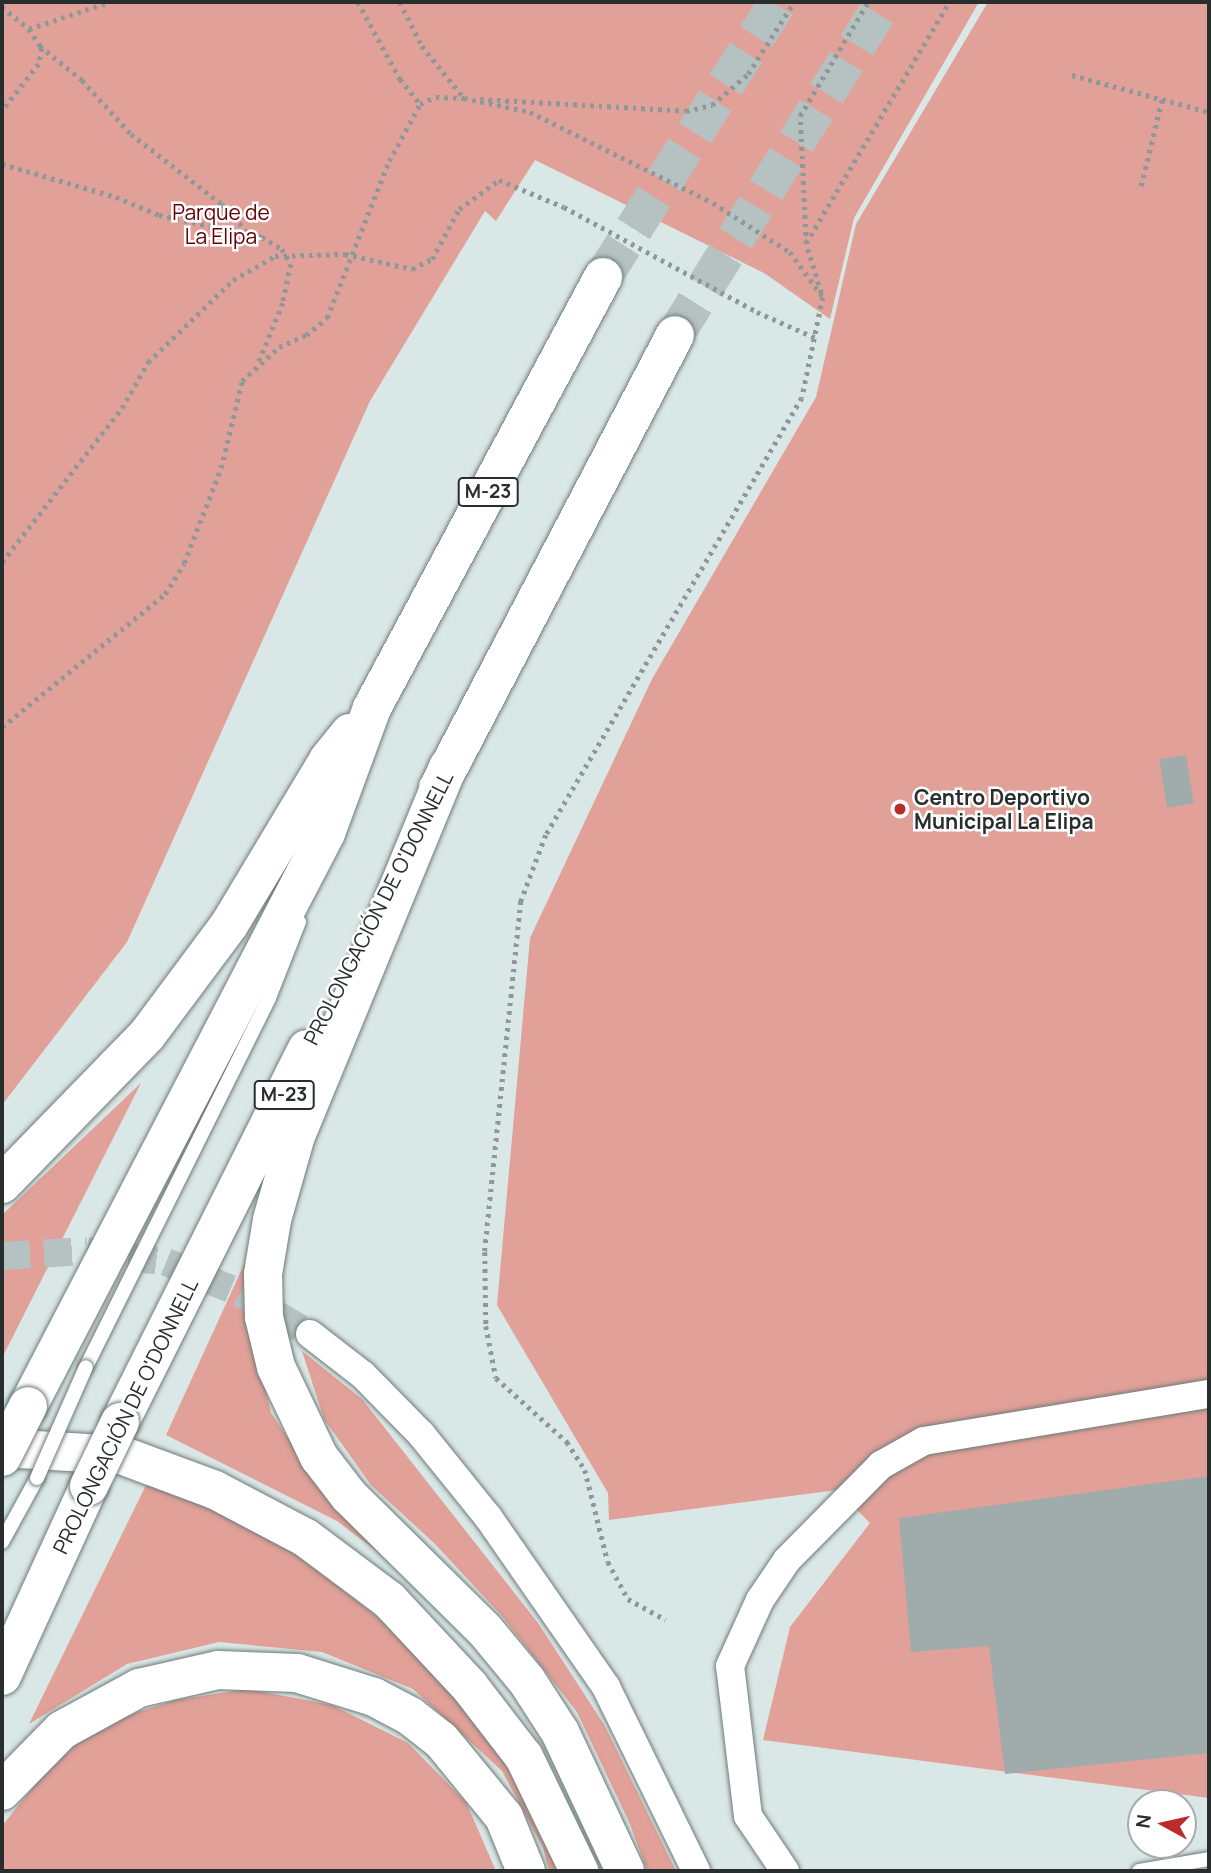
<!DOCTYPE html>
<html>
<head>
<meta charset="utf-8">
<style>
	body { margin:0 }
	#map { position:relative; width:1211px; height:1873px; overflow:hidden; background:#d9e7e6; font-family:Manrope,sans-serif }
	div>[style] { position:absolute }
	.green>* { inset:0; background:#e1a098 }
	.building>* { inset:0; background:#9facab; transform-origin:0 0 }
	.street-tunnel>* { height:28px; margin-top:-14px; transform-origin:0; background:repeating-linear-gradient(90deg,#b6c2c1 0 28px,transparent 0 42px) }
	.highway-tunnel>* { height:38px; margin-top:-19px; transform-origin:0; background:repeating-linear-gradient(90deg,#b6c2c1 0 38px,transparent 0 57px) }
	.path>* { height:4.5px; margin-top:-2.25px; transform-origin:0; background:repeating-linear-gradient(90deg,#8e9898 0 3.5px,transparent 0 8.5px) }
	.roads { filter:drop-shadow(0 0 2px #6f7b7a) drop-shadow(0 0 2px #6f7b7a) }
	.lane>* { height:14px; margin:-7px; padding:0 7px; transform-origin:7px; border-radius:7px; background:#fff }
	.street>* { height:28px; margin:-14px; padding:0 14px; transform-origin:14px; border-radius:14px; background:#fff }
	.highway>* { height:38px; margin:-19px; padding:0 19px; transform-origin:19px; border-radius:19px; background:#fff }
	.bridges { filter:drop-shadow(0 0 2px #6f7b7a) drop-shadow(0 0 2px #6f7b7a) }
	.lane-bridge>* { height:14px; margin:-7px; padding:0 7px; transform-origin:7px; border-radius:7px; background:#fff }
	.highway-bridge>* { height:38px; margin:-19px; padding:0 19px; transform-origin:19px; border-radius:19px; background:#fff }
	.dots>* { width:19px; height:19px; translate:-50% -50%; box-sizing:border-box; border:4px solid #fff; border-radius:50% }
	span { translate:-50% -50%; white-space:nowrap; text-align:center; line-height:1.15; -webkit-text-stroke:5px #fff; paint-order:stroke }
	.shield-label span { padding:2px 5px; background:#fff; border:2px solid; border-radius:5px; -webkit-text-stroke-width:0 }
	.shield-label { font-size:19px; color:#282d2d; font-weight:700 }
	.park-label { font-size:21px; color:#600004 }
	.poi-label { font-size:21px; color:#282d2d; font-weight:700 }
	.left { translate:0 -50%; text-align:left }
	.street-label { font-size:21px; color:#282d2d }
	.frame { position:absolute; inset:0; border:4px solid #282d2d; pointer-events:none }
	.north { position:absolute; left:1127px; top:1789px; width:70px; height:70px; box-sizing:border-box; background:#fff; border:2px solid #a9abab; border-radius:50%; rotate:278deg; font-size:19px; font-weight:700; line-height:28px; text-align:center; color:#282d2d }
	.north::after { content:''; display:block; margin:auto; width:24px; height:32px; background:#bb2c29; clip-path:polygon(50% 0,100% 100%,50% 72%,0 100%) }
</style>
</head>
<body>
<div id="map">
	<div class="green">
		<i style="clip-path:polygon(2px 2px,979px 2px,854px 218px,830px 319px,764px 273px,535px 160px,496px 221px,485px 211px,370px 401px,127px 942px,2px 1105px)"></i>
		<i style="clip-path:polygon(988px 2px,1209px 2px,1209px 1798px,763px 1740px,790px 1627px,870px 1523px,837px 1490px,609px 1520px,608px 1493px,497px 1305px,530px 938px,652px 679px,816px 397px,856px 224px)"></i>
		<i style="clip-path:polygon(141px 1083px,2px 1358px,2px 1215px)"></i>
		<i style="clip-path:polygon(247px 1258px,253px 1333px,271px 1413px,308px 1468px,412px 1578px,337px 1521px,166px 1435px)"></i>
		<i style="clip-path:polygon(302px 1351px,362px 1399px,538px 1623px,605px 1726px,676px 1871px,647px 1871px,630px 1824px,577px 1712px,502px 1616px,435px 1544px,371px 1485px,324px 1419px)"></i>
		<i style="clip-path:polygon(149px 1479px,195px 1498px,300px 1555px,416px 1648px,499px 1747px,564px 1871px,549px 1871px,543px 1848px,502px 1771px,413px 1689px,322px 1652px,219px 1642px,127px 1664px,29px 1724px)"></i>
		<i style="clip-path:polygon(247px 1689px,332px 1705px,408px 1743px,466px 1802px,496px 1871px,2px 1871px,2px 1826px,47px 1770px,99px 1724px,176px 1700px)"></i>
	</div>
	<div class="building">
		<i style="left:1186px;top:755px;width:49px;height:27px;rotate:81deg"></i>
		<i style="clip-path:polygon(1209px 1476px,1209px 1753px,1005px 1774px,989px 1646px,911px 1652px,899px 1518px)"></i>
	</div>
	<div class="street-tunnel">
		<i style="left:2px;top:1256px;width:85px;rotate:-3.4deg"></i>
		<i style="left:87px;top:1251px;width:80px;rotate:7.9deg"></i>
		<i style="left:166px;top:1262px;width:80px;rotate:22.7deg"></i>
		<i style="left:240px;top:1293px;width:81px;rotate:30.4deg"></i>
	</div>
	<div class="highway-tunnel">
		<i style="left:603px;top:277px;width:326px;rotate:-57.5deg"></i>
		<i style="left:675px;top:335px;width:393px;rotate:-57.9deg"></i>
	</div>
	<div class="path">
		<i style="left:358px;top:2px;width:88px;rotate:61.4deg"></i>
		<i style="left:400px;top:79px;width:32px;rotate:51deg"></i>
		<i style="left:400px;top:2px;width:49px;rotate:63.4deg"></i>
		<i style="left:422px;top:46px;width:67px;rotate:51.1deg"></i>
		<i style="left:464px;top:98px;width:67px;rotate:12deg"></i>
		<i style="left:530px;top:112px;width:204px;rotate:26.4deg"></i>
		<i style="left:713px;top:203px;width:91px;rotate:32.5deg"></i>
		<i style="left:790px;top:252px;width:56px;rotate:53.7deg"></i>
		<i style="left:823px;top:297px;width:103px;rotate:101.7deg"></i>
		<i style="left:802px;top:398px;width:506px;rotate:120.36deg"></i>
		<i style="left:546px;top:835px;width:71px;rotate:110.7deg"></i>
		<i style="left:521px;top:901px;width:353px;rotate:95.9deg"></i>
		<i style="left:485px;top:1252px;width:74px;rotate:89.2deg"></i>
		<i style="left:486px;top:1326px;width:53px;rotate:79.1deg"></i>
		<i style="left:496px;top:1378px;width:96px;rotate:42deg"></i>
		<i style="left:567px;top:1442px;width:33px;rotate:57deg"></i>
		<i style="left:585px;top:1470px;width:95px;rotate:76deg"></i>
		<i style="left:608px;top:1562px;width:42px;rotate:61.6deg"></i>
		<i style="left:628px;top:1599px;width:43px;rotate:28.9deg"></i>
		<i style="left:2px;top:7px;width:35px;rotate:39deg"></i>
		<i style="left:29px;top:29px;width:23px;rotate:56deg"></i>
		<i style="left:42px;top:48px;width:16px;rotate:101deg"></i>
		<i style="left:39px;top:64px;width:60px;rotate:128.2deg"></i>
		<i style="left:29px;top:29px;width:84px;rotate:-18.6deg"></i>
		<i style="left:40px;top:46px;width:54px;rotate:39deg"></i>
		<i style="left:82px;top:80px;width:73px;rotate:47.8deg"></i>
		<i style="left:131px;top:134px;width:115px;rotate:37.6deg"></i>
		<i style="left:222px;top:204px;width:40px;rotate:48deg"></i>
		<i style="left:1072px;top:75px;width:142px;rotate:15.1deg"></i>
		<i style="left:480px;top:99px;width:206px;rotate:3.3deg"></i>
		<i style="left:686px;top:111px;width:27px;rotate:-13deg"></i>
		<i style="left:712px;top:105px;width:48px;rotate:-40.7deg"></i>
		<i style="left:748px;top:74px;width:85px;rotate:-57.4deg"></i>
		<i style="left:2px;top:164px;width:119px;rotate:16.1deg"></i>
		<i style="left:116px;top:197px;width:47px;rotate:22.7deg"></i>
		<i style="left:159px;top:215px;width:105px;rotate:12.1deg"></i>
		<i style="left:262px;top:237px;width:23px;rotate:31deg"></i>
		<i style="left:282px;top:249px;width:17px;rotate:59deg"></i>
		<i style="left:291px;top:264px;width:40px;rotate:102deg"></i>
		<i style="left:283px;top:303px;width:66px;rotate:112.3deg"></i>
		<i style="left:1141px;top:186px;width:89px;rotate:-76.4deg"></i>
		<i style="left:806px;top:243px;width:280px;rotate:-59.3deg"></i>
		<i style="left:821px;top:293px;width:51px;rotate:-107deg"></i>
		<i style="left:806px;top:244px;width:128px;rotate:-92.7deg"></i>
		<i style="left:800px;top:116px;width:133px;rotate:-59.2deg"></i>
		<i style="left:2px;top:562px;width:195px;rotate:-52.1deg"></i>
		<i style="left:122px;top:408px;width:53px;rotate:-60.5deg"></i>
		<i style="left:148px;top:362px;width:118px;rotate:-44deg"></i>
		<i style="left:233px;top:280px;width:48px;rotate:-29.7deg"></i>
		<i style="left:275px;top:256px;width:70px;rotate:-1.6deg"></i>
		<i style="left:345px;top:254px;width:69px;rotate:12.6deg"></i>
		<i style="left:412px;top:269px;width:22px;rotate:-27deg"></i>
		<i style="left:432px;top:259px;width:57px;rotate:-61.6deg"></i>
		<i style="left:459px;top:209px;width:49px;rotate:-35.9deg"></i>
		<i style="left:499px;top:180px;width:70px;rotate:22.6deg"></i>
		<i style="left:564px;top:207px;width:220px;rotate:28.5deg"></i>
		<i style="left:757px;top:312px;width:64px;rotate:23.8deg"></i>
		<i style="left:2px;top:727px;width:210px;rotate:-39.2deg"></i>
		<i style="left:165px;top:594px;width:36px;rotate:-58deg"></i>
		<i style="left:184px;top:563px;width:102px;rotate:-68.7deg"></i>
		<i style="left:221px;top:468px;width:89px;rotate:-76.4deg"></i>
		<i style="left:242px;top:381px;width:50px;rotate:-42.6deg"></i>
		<i style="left:279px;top:347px;width:30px;rotate:-24deg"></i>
		<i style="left:306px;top:335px;width:27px;rotate:-39deg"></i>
		<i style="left:327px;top:318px;width:169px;rotate:-68.5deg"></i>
		<i style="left:389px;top:161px;width:65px;rotate:-61.5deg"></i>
		<i style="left:420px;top:104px;width:17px;rotate:-24deg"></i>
		<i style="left:436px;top:97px;width:28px;rotate:2deg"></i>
	</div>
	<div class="roads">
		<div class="lane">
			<i style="left:86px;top:1367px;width:412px;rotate:-63.6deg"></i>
			<i style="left:269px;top:998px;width:82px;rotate:-68.5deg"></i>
			<i style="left:2px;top:1542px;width:73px;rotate:-61.3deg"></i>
			<i style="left:1139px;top:1871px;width:71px;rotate:-9.7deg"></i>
		</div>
		<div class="street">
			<i style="left:310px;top:1334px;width:67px;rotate:37.7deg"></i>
			<i style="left:363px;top:1375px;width:83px;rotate:45.5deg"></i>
			<i style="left:421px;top:1434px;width:107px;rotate:51.1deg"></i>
			<i style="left:488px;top:1517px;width:207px;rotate:55.2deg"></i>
			<i style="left:606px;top:1687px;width:205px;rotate:63.9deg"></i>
			<i style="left:785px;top:1871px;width:66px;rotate:-123.9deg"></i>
			<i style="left:748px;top:1816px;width:151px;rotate:-96.8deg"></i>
			<i style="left:730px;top:1666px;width:72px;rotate:-65.6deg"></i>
			<i style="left:760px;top:1600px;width:48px;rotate:-56deg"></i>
			<i style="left:787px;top:1560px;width:134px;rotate:-45.3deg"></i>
			<i style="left:881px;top:1465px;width:49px;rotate:-29.2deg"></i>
			<i style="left:924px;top:1441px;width:289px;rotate:-9.4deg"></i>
		</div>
		<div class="highway">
			<i style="left:448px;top:767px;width:402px;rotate:112.4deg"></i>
			<i style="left:295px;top:1139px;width:84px;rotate:105.9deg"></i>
			<i style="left:272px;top:1220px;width:55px;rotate:99.5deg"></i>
			<i style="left:263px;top:1274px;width:43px;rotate:88.7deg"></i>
			<i style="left:264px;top:1317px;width:51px;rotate:76.5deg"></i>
			<i style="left:276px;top:1367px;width:100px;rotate:64.5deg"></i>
			<i style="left:319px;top:1457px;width:49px;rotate:52.4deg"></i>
			<i style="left:349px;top:1496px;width:190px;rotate:44.6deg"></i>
			<i style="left:484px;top:1629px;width:67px;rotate:50.4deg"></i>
			<i style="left:527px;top:1681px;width:61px;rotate:57.1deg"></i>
			<i style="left:560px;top:1732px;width:153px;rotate:64.9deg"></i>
			<i style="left:438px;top:788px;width:511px;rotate:-62.38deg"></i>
			<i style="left:2px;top:1184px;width:208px;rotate:-45.8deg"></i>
			<i style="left:147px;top:1035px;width:137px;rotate:-53.3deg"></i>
			<i style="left:229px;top:925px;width:192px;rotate:-59deg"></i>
			<i style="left:328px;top:760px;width:35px;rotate:-51deg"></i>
			<i style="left:28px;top:1406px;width:646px;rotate:-62.52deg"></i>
			<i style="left:326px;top:833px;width:133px;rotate:-69.8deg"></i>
			<i style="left:372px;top:708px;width:489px;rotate:-61.8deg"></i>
			<i style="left:120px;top:1422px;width:417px;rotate:-63.4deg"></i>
			<i style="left:2px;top:1448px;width:119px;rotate:3.4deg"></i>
			<i style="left:121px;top:1455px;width:100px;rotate:20.4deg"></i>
			<i style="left:215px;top:1490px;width:103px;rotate:27.8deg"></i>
			<i style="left:306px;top:1538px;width:104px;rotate:36.8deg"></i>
			<i style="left:389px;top:1600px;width:119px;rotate:47deg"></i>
			<i style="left:470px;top:1687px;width:88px;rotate:52.4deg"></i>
			<i style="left:524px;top:1757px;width:127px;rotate:64.2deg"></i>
			<i style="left:2px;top:1676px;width:209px;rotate:-65.4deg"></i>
			<i style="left:2px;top:1791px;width:86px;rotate:-45.5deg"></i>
			<i style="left:62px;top:1730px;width:88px;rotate:-28.6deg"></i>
			<i style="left:139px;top:1688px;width:81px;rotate:-12.8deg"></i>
			<i style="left:218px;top:1670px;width:79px;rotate:2.2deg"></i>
			<i style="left:297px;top:1673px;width:81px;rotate:17.3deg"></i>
			<i style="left:374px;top:1697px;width:41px;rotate:27.8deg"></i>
			<i style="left:410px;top:1716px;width:39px;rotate:38deg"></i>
			<i style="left:441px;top:1740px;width:99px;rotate:50.7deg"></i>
			<i style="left:504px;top:1817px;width:58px;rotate:67.8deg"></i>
		</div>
	</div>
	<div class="bridges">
		<div class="lane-bridge">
			<i style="left:37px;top:1478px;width:121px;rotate:-66.2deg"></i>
		</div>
		<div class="highway-bridge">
			<i style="left:2px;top:1457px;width:57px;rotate:-63deg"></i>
			<i style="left:89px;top:1486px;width:71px;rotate:-64.2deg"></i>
		</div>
	</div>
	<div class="dots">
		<i style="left:900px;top:809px;background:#bb2c29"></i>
	</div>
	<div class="shield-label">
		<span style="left:488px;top:492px">M-23</span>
		<span style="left:284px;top:1095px">M-23</span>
	</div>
	<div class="park-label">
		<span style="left:221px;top:224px">Parque de<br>La Elipa</span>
	</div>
	<div class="poi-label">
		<span class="left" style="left:914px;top:809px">Centro Deportivo<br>Municipal La Elipa</span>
	</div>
	<div class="street-label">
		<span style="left:378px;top:908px;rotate:-63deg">PROLONGACIÓN DE O'DONNELL</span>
		<span style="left:125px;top:1416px;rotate:-64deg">PROLONGACIÓN DE O'DONNELL</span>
	</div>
	<div class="frame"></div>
	<div class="north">N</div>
</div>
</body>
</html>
